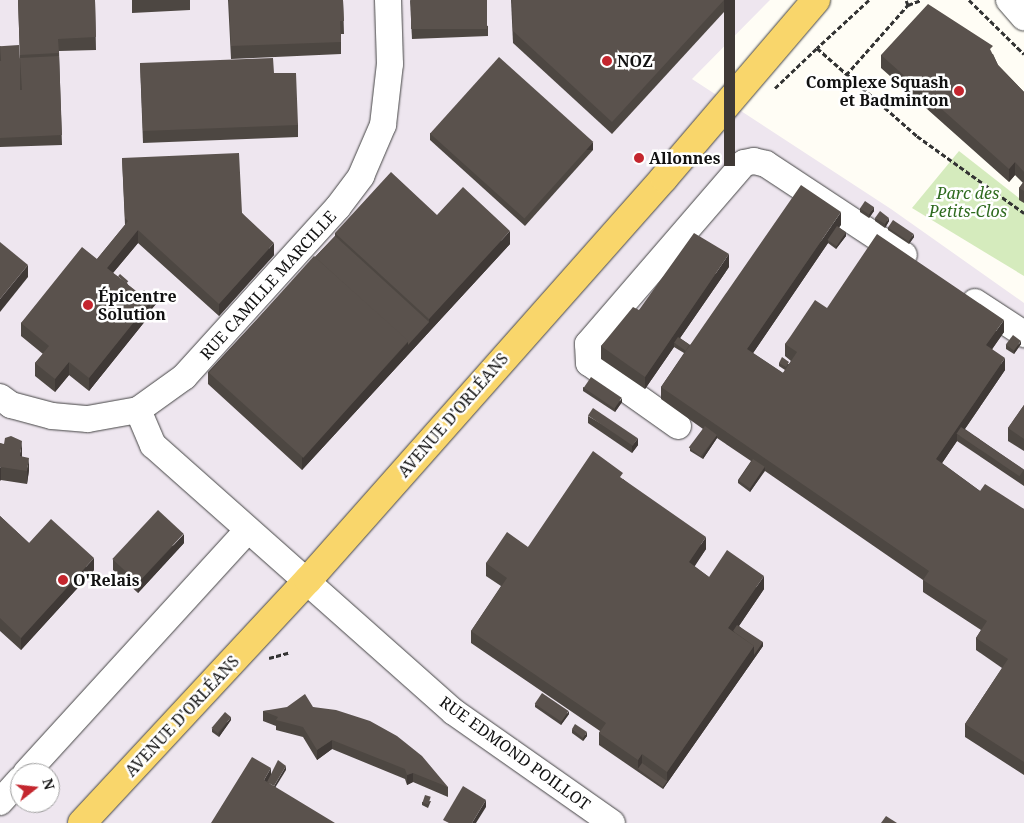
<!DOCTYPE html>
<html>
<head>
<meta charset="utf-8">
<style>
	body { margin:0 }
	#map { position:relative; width:1024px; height:823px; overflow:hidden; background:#fffdf5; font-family:"Noto Serif",serif }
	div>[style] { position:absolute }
	.industrial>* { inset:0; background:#eee6ef }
	.green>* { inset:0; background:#d5ebbd }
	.path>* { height:3px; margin-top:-1.5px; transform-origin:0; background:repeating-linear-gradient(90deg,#333 0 5px,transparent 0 7.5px) }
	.roads { filter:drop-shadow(0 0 1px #444) drop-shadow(0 0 1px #444) }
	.minor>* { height:26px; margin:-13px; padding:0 13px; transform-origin:13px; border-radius:13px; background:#fff }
	.major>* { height:28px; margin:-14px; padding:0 14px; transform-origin:14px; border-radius:14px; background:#f9d66b }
	.wall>* { inset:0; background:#4d4742 }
	.shaded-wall>* { inset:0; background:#3f3936; transform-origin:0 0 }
	.building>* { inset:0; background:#5a524d; transform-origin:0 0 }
	.dots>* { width:14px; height:14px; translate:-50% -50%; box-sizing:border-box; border:2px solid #fff; border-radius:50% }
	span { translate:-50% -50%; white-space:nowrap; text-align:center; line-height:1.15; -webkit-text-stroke:5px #fff; paint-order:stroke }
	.poi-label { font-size:16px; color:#111; font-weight:700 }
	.left { translate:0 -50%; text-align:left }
	.right { translate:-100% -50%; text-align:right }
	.park-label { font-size:16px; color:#2f6b1f; font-style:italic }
	.street-label { font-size:16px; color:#111 }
	.north { position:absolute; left:10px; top:763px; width:50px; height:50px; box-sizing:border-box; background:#fff; border:1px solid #a0a0a0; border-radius:50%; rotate:74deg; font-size:14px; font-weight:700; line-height:20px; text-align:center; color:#111 }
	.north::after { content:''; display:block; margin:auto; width:18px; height:22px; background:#c4262e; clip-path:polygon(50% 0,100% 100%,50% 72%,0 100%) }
</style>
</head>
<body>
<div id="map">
	<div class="industrial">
		<i style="clip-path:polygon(evenodd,0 0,770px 0,692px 79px,891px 209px,1024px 303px,1024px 823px,0 823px,0 0,20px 773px,50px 773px,50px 803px,20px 803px,20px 773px)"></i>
	</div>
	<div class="green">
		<i style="clip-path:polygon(959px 151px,1024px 202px,1024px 276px,912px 208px)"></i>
	</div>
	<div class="path">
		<i style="left:869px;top:0;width:71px;rotate:137.3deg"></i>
		<i style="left:817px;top:48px;width:133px;rotate:41.3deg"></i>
		<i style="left:917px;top:136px;width:132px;rotate:35.7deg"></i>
		<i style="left:969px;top:0;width:77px;rotate:44.5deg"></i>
		<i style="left:908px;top:5px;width:14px;rotate:-21deg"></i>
		<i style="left:846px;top:75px;width:94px;rotate:-48.5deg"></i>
		<i style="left:908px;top:5px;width:5px;rotate:-112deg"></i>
		<i style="left:775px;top:88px;width:58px;rotate:-43.6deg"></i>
		<i style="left:269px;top:658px;width:20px;rotate:-15deg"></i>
	</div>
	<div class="roads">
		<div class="minor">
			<i style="left:1009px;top:0;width:23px;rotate:49deg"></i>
			<i style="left:975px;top:302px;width:59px;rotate:33.1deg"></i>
			<i style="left:0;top:397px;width:14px;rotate:36deg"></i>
			<i style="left:11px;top:405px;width:42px;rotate:15deg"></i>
			<i style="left:52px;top:416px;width:36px;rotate:5deg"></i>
			<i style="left:88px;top:419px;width:51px;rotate:-10.2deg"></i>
			<i style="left:138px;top:410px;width:57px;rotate:-35.7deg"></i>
			<i style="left:184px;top:377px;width:229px;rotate:-47.8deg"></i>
			<i style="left:338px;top:207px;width:39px;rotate:-53deg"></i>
			<i style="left:361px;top:176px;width:56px;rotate:-66.7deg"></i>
			<i style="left:383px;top:125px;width:61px;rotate:-83.5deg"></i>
			<i style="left:390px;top:64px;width:64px;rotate:-91.8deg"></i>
			<i style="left:138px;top:410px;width:38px;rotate:67deg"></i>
			<i style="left:153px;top:445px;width:402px;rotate:41.6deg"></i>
			<i style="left:454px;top:712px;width:193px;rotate:35.1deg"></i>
			<i style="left:678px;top:426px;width:109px;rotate:-144.7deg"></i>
			<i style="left:589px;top:363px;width:19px;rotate:-93deg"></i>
			<i style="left:588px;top:344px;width:239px;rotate:-49.2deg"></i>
			<i style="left:744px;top:163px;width:10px;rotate:-11deg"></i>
			<i style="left:754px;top:161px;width:12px;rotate:14deg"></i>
			<i style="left:766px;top:164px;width:165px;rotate:33.4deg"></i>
			<i style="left:26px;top:773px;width:329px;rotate:-47.6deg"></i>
			<i style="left:0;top:802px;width:30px;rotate:-48deg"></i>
		</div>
		<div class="major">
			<i style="left:82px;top:823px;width:332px;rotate:-47.1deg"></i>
			<i style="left:308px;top:580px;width:537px;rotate:-48.47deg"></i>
			<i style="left:664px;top:178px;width:234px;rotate:-49.5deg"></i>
		</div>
	</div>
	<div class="wall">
		<i style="clip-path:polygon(18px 0,95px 0,96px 50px,59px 51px,62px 145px,0 147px,0 46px,20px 59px)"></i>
		<i style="clip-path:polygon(132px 0,190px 0,190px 10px,132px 13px)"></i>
		<i style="clip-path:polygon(228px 0,343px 0,344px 34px,341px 34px,341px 54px,231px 59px)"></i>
		<i style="clip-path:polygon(410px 0,488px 26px,488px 36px,412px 39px)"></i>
		<i style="clip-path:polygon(511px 0,735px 0,612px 134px,513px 43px)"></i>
		<i style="clip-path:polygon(993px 54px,998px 65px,1024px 92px,1024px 203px,1019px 200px,1019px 188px,1023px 183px,1015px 175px,1009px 182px,881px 68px,881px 55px)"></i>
		<i style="clip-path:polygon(140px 63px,274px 73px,298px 125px,298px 137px,143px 143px)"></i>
		<i style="clip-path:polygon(430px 133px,593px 150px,525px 226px,430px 140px)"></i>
		<i style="clip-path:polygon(122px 158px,242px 213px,274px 255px,219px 316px,138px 243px,113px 273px,128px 284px,128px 285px,140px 295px,156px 304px,150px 311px,150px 315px,89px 391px,69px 375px,55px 392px,35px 376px,35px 363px,43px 354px,21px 336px,21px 323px,97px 259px,125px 225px)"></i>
		<i style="clip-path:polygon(860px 208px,874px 211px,869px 218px,860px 212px)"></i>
		<i style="clip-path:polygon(437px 215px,510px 244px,302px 470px,208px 384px,208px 372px,315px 257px,335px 236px,335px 233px)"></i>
		<i style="clip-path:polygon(875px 218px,889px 221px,885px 228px,875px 221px)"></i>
		<i style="clip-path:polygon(841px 225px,839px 227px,846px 236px,836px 249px,828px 243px,753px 353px,783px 373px,785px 370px,779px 366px,779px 363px,789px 364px,791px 361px,785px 356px,785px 344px,827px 308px,1004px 332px,992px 349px,1005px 370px,965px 429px,1024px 470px,1024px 486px,957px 441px,942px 463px,980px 491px,1024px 509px,1024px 775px,965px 737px,965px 724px,1002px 668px,976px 650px,976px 638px,981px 630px,923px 592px,923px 580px,765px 471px,750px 492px,738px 483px,738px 480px,751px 461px,717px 438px,703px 459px,690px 451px,690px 448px,703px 429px,661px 399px,661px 387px,684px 353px,674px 347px,645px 389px,601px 359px,601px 346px,639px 310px,729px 267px,680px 338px,690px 345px)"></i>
		<i style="clip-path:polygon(888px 227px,914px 237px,909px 244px,888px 230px)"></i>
		<i style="clip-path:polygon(1021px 344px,1014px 354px,1006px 349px,1006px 345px)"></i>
		<i style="clip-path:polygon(583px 387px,622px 402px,615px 412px,583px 391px)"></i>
		<i style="clip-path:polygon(1024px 405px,1024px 451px,1008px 441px,1008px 428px)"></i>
		<i style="clip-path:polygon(588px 416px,638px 445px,632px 453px,588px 423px)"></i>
		<i style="clip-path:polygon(0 443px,22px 453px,22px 457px,29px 470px,27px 484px,1px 480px)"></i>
		<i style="clip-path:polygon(623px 479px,706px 549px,694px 566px,709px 577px,764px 589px,739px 626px,763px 646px,663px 789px,599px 745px,599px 733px,600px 731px,471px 643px,471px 631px,501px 586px,486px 576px,486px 563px,528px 547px)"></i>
		<i style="clip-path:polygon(0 516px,29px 543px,94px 570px,21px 650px,0 631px)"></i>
		<i style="clip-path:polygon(184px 543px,138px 593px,113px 570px,113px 560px)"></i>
		<i style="clip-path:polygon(535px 704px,569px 714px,561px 725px,535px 707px)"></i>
		<i style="clip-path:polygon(313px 707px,448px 787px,448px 797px,413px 782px,407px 785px,405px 779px,332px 749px,317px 760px,303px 737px,276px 730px,276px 726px,263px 721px,263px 711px)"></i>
		<i style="clip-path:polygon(231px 720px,219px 737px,212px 732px,212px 729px)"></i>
		<i style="clip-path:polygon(572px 729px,587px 736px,583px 741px,572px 733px)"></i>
		<i style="clip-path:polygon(431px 801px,428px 808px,422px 805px,422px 802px)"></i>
	</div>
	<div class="shaded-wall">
		<i style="left:724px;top:0;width:11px;height:166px"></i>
		<i style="left:593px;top:143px;width:7px;height:102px;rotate:90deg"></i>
		<i style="clip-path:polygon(1015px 162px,1015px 175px,1009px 182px,1009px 169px)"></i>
		<i style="clip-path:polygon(874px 207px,874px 211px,869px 218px,869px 214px)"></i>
		<i style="clip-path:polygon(841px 212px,841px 225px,829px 241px,828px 240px,828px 243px,747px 362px,747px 349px)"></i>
		<i style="clip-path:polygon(889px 218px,889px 221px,885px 228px,885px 224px)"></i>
		<i style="clip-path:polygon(138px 230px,138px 243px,107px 280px,107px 268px)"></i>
		<i style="clip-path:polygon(510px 231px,510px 244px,302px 470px,302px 458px,408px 342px,429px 322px,429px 319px)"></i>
		<i style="clip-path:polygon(846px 232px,846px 236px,836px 249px,836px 246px)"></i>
		<i style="clip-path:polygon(914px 234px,914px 237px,909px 244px,909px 241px)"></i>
		<i style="clip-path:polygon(274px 243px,274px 255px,219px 316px,219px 304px)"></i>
		<i style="clip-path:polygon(729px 254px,729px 267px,676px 344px,674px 343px,674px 347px,645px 389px,645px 377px)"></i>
		<i style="clip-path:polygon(28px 265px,28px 277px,0 312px,0 299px)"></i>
		<i style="clip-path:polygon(156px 301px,156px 304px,150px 311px,150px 315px,89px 391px,89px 378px,150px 302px)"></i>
		<i style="clip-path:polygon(1004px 320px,1004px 332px,986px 358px,986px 345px)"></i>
		<i style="clip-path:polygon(1021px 341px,1021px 344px,1014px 354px,1014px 351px)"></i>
		<i style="clip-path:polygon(1005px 358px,1005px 370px,960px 436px,957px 434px,957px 441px,936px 472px,936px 459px)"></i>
		<i style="clip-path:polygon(69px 362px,69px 375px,55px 392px,55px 379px)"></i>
		<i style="clip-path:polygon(622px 398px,622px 402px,615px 412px,615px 408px)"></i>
		<i style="clip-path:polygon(717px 435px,717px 438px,703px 459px,703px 456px)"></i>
		<i style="clip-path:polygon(638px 438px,638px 445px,632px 453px,632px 446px)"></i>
		<i style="clip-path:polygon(22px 441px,22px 453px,20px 469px,20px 456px)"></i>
		<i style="clip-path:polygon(29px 458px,29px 470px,27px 484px,27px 471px)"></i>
		<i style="clip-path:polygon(1px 467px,1px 480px,0 481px,0 468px)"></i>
		<i style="clip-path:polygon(765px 467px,765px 470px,750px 492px,750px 488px)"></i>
		<i style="clip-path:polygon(184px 534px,184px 543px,138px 593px,138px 583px)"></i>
		<i style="clip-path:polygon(706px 537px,706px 549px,689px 575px,689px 562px)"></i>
		<i style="clip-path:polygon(94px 558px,94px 570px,21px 650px,21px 638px)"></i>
		<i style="clip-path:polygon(764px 576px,764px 589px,730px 639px,728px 628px)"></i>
		<i style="clip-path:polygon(763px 642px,763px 646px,663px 789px,663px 786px,667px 781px,667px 772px,754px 646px)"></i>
		<i style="clip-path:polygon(569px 711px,569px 714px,561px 725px,561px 722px)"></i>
		<i style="clip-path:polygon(231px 717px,231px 720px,219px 737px,219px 734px)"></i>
		<i style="clip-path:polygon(587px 732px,587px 736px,583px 741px,583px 738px)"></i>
		<i style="clip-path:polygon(332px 740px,332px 749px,317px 760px,317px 750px)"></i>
		<i style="clip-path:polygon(642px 754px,642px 767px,638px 769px,638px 772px,638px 760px)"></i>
		<i style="clip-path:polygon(286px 766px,286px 770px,270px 796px,270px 793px)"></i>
		<i style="clip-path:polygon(271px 768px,271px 781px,266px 790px,264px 780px)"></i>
		<i style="clip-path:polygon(413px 773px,413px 782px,407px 785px,407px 775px)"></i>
		<i style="clip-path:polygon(486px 800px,486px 807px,476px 823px,472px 823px)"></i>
	</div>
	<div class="building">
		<i style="clip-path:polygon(18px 0,95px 0,96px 37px,58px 39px,59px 53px,20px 55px)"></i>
		<i style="clip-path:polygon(229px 0,343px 0,344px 21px,340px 21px,341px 42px,231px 46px)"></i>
		<i style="left:411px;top:0;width:76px;height:29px"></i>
		<i style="clip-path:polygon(512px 0,724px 0,612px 122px,513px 31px)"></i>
		<i style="clip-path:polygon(928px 4px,993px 46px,990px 49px,998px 65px,1024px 92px,1024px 172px,1015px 162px,1009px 169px,881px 55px)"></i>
		<i style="left:19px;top:45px;width:16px;height:19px;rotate:86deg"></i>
		<i style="clip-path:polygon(59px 56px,62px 135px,0 138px,0 90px,22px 90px,20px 58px)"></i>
		<i style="left:499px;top:57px;width:127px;height:103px;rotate:42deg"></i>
		<i style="clip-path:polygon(273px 58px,274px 73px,296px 73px,298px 125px,143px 131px,140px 63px)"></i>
		<i style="left:0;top:61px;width:20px;height:29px"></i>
		<i style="clip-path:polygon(239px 153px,242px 213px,274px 243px,219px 304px,138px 230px,107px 268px,150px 302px,89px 378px,69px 362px,55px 379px,35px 363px,49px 346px,21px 323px,82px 247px,97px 259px,128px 221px,125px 218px,122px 158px)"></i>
		<i style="clip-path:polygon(391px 172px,437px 215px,463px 187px,510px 231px,429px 319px,335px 233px)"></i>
		<i style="clip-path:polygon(1024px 181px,1024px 191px,1019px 188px)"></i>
		<i style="clip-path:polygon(801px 185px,841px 212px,747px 349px,783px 373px,797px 352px,785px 344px,790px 337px,815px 300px,827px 308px,877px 234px,1004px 320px,986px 345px,1005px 358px,936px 459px,980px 491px,985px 484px,1024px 509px,1024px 762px,965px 724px,1008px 659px,976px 638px,987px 621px,923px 580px,929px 571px,661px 387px)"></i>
		<i style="left:865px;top:201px;width:11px;height:9px;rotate:34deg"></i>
		<i style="clip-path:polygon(880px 211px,889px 218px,885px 224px,875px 218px)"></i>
		<i style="left:893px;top:220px;width:25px;height:9px;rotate:34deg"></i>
		<i style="left:837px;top:226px;width:11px;height:17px;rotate:34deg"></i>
		<i style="clip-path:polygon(694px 233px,729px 254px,645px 377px,601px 346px,633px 307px,639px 310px)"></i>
		<i style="clip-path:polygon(335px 236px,429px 322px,408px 345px,408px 342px,315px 257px)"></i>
		<i style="clip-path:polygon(0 242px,28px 265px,0 299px)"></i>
		<i style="left:314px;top:256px;width:127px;height:157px;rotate:42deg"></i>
		<i style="left:120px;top:274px;width:11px;height:3px;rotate:41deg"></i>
		<i style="clip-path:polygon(144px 290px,156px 301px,150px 308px,150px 302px,140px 295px)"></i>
		<i style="left:1013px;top:335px;width:10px;height:12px;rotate:37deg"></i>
		<i style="left:678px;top:337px;width:14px;height:7px;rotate:34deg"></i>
		<i style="clip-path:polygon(782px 357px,789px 362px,786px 367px,779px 363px)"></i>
		<i style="left:591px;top:377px;width:37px;height:13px;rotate:34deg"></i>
		<i style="clip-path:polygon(1024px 405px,1024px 439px,1008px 428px)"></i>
		<i style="left:593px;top:408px;width:54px;height:9px;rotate:34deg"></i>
		<i style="left:705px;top:426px;width:15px;height:27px;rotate:37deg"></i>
		<i style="left:961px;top:427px;width:76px;height:8px;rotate:34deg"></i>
		<i style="clip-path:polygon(11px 436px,22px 441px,20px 456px,29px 458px,27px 471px,1px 467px,0 468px,0 443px,4px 444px,5px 438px)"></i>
		<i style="clip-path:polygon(593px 451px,623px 473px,620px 477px,706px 537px,689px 562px,709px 577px,727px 550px,764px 576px,728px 628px,754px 646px,667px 772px,642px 754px,638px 760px,599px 733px,606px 723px,471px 631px,507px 578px,486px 563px,507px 532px,528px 547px)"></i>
		<i style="left:753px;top:459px;width:14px;height:26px;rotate:34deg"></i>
		<i style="left:158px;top:510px;width:35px;height:67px;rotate:43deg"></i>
		<i style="clip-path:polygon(0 516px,29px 543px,51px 519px,94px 558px,21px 638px,0 618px)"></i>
		<i style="clip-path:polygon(737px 625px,763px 642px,754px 655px,754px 646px,733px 631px)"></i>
		<i style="left:542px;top:693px;width:32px;height:13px;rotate:34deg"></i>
		<i style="clip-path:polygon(305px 694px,313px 707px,336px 710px,370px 721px,397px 736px,422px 756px,448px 787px,413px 773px,407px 775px,405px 769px,332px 740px,317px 750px,303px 727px,276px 720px,278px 717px,263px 711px,287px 707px)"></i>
		<i style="left:225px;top:712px;width:8px;height:21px;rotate:40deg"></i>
		<i style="clip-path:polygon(575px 724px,587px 732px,583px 738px,572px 729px)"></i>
		<i style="clip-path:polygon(252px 757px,271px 768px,264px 780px,335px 823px,211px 823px)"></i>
		<i style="clip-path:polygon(278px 760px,286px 766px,274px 786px,267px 782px)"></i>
		<i style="left:642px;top:763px;width:31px;height:7px;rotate:36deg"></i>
		<i style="clip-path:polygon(463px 786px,486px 800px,472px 823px,449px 823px,443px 820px)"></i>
		<i style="left:425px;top:795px;width:6px;height:8px;rotate:18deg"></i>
		<i style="clip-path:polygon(886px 816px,897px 823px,881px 823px)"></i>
	</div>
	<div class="dots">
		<i style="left:607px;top:61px;background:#c4262e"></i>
		<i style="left:959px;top:91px;background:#c4262e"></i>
		<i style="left:639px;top:158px;background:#c4262e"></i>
		<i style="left:88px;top:305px;background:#c4262e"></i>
		<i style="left:63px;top:580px;background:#c4262e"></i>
	</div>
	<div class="poi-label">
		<span class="left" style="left:617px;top:61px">NOZ</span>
		<span class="right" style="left:949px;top:91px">Complexe Squash<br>et Badminton</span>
		<span class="left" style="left:649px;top:158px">Allonnes</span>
		<span class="left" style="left:98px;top:305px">Épicentre<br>Solution</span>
		<span class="left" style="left:73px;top:580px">O'Relais</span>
	</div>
	<div class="park-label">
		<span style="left:968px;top:202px">Parc des<br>Petits-Clos</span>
	</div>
	<div class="street-label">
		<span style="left:268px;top:285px;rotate:-48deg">RUE CAMILLE MARCILLE</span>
		<span style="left:453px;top:415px;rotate:-49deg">AVENUE D'ORLÉANS</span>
		<span style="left:182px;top:716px;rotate:-47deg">AVENUE D'ORLÉANS</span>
		<span style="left:515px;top:753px;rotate:36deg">RUE EDMOND POILLOT</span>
	</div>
	<div class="north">N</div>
</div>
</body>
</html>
